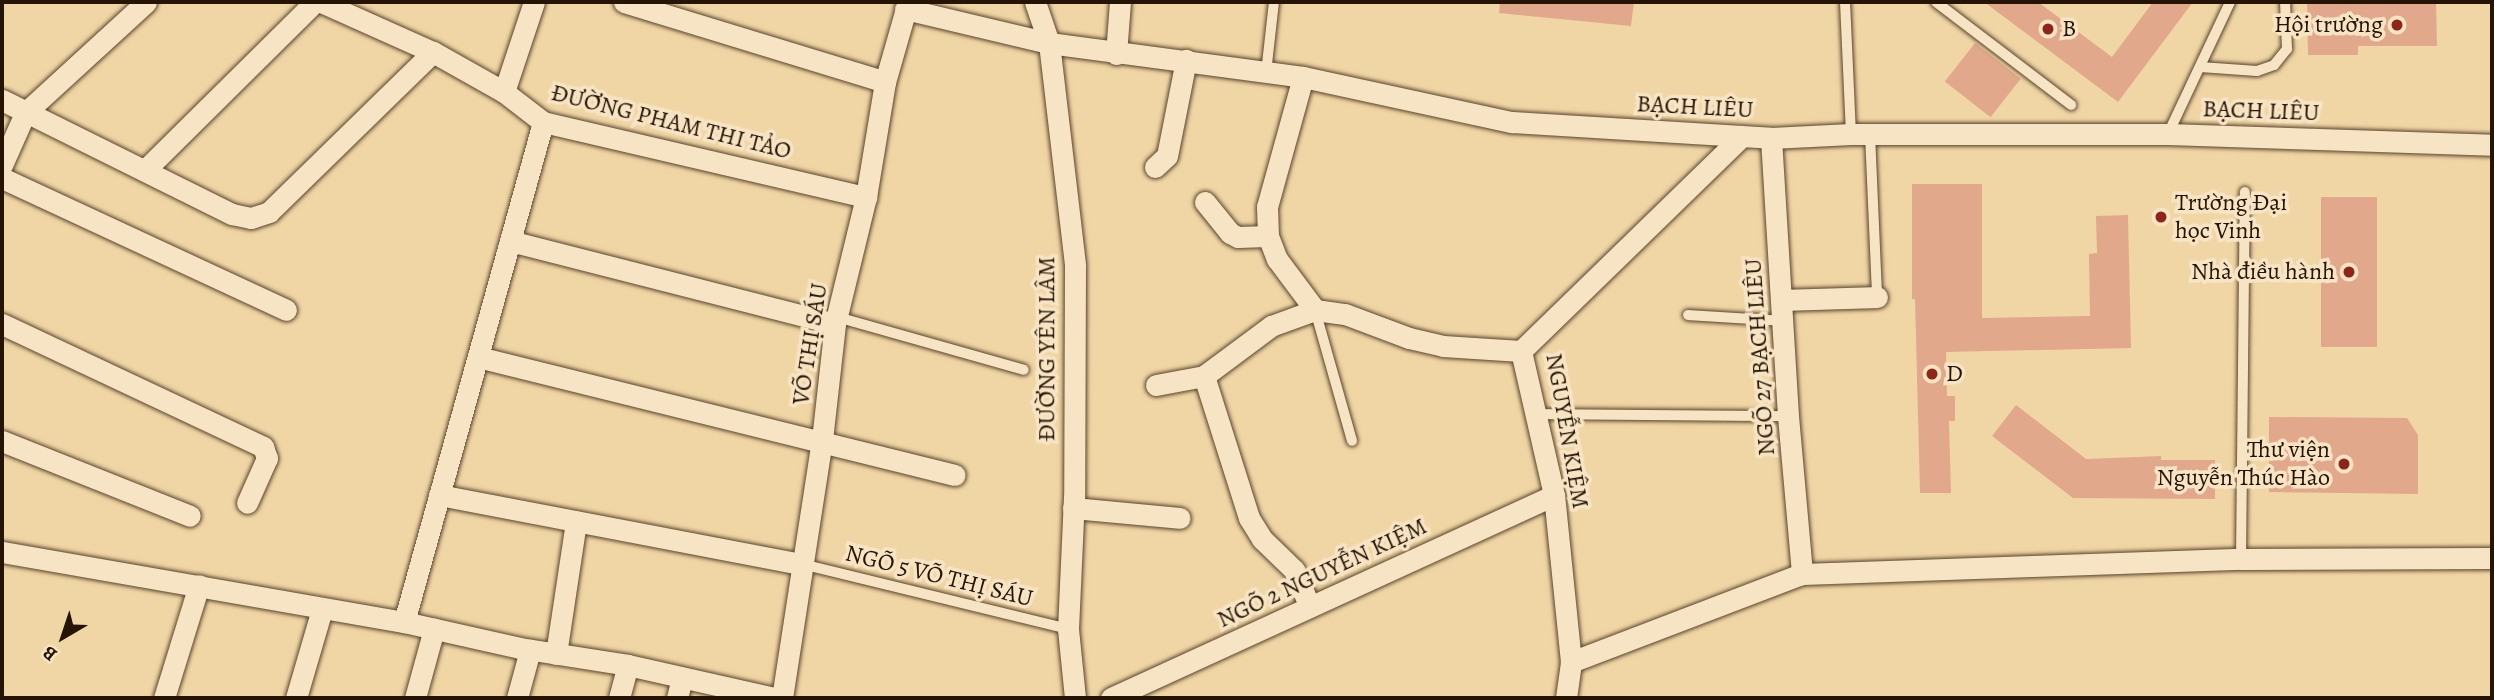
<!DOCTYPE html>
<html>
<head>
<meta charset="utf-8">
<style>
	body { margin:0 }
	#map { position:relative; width:2494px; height:700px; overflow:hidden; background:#f1d6a5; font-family:Alegreya,serif }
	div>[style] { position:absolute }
	.building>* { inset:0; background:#e2a88b; transform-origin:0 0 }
	.roads { filter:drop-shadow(0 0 2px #58442c) drop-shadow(0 0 2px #58442c) }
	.service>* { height:10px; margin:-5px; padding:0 5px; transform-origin:5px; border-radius:5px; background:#f6e4c4 }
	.minor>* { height:21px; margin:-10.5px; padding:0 10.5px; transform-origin:10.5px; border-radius:10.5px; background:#f6e4c4 }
	.dots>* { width:19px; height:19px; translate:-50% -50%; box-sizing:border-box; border:4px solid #f6e4c4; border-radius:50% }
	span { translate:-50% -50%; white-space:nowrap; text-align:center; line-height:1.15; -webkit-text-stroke:7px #f6e4c4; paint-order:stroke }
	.poi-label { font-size:24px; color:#251303 }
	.right { translate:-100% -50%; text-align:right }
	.left { translate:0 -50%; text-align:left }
	.street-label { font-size:24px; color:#251303 }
	.frame { position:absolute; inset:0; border:4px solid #251303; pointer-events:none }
	.north { position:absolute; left:28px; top:602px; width:70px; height:70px; -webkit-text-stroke:5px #f6e4c4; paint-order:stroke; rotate:219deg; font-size:19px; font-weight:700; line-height:28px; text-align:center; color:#251303 }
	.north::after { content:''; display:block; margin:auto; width:24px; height:32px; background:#251303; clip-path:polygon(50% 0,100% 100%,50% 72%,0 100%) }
</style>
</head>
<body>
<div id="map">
	<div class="building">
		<i style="clip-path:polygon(1500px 2px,1634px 2px,1631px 26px,1499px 13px)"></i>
		<i style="clip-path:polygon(1984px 2px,2038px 2px,2112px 57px,2153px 2px,2193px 2px,2118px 102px)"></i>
		<i style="clip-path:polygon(2358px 2px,2436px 2px,2437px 46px,2358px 46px,2358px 55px,2308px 55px,2307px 4px)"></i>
		<i style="left:1975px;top:43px;width:58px;height:49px;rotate:38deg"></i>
		<i style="clip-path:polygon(1912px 184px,1982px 184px,1982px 318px,2090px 316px,2089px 254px,2097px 253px,2096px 216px,2128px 215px,2131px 348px,1946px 352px,1947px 396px,1955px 396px,1955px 421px,1949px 421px,1951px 493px,1920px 493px,1915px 299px,1912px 299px)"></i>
		<i style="left:2321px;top:197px;width:56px;height:150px"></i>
		<i style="clip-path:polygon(2016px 405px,2086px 459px,2161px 456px,2161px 460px,2215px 460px,2215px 499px,2073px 498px,1992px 436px)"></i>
		<i style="clip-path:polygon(2269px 417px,2407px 418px,2418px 435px,2418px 494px,2269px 492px)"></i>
	</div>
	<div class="roads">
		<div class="service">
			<i style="left:1845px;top:2px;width:132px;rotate:87.4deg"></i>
			<i style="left:1936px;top:2px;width:170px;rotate:37.3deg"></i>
			<i style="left:2200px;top:67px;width:57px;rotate:4deg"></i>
			<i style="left:2257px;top:71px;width:18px;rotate:-19deg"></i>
			<i style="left:2274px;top:65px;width:21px;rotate:-51deg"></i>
			<i style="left:2287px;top:49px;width:47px;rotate:-92.4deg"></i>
			<i style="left:1266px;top:73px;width:71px;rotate:-83.6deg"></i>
			<i style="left:1870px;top:134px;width:163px;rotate:87.5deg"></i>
			<i style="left:2168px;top:134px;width:146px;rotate:-64.8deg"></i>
			<i style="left:1315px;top:310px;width:136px;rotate:74.2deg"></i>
			<i style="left:1688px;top:315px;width:96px;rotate:3.6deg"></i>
			<i style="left:837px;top:317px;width:194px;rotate:15.8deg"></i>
			<i style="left:1535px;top:414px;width:253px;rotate:0.5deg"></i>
			<i style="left:2241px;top:559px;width:367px;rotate:-89.4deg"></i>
			<i style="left:802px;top:564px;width:274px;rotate:13.7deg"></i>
		</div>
		<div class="minor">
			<i style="left:321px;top:2px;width:123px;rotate:24.1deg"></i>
			<i style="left:433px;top:52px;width:81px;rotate:29.4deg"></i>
			<i style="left:504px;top:92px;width:49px;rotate:37.6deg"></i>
			<i style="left:543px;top:122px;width:332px;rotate:13.1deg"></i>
			<i style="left:624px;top:2px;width:273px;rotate:17deg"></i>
			<i style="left:1035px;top:2px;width:43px;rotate:71.1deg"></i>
			<i style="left:1049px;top:43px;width:225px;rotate:83.3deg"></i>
			<i style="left:1075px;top:266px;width:231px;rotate:90.2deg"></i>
			<i style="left:1074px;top:497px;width:132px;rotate:92.6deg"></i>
			<i style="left:1068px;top:629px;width:69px;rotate:84.2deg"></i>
			<i style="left:905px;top:9px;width:148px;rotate:13.3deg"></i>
			<i style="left:1049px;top:43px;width:256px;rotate:7.6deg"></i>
			<i style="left:1303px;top:77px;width:214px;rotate:12.2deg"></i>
			<i style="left:1512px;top:122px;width:259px;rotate:3.5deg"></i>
			<i style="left:1771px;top:138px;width:80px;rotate:-2.9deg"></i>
			<i style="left:1851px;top:134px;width:317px"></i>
			<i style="left:2168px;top:134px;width:324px;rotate:1.9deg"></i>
			<i style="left:1116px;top:54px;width:52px;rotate:-85.6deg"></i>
			<i style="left:1303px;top:77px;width:135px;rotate:105.5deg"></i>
			<i style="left:1267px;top:207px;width:29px;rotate:88deg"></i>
			<i style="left:1268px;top:236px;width:25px;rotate:69deg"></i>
			<i style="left:1277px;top:259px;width:64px;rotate:53.3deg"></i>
			<i style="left:504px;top:92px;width:95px;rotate:-71.6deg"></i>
			<i style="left:2px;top:100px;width:257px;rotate:26.4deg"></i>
			<i style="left:232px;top:214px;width:19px;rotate:12deg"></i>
			<i style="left:251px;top:218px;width:19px;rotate:-18deg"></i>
			<i style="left:269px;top:212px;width:229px;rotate:-44.3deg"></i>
			<i style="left:1771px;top:138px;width:279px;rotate:86.5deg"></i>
			<i style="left:1788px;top:416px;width:159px;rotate:84.9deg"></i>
			<i style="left:2px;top:165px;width:57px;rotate:-66.1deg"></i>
			<i style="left:25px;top:113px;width:164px;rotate:-42.5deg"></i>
			<i style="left:1155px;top:167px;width:16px;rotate:-43deg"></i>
			<i style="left:1167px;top:156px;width:98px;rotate:-78.8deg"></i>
			<i style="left:145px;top:170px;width:239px;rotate:-44.7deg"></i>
			<i style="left:2px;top:178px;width:313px;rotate:24.9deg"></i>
			<i style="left:1205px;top:202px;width:40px;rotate:51deg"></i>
			<i style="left:1230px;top:233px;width:9px;rotate:27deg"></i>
			<i style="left:1238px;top:237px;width:30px;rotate:-2deg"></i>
			<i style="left:510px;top:241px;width:335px;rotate:14.3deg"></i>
			<i style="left:1783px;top:300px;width:94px;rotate:-1.8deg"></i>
			<i style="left:2px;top:324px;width:289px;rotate:25.2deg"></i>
			<i style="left:263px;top:447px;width:12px;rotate:70deg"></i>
			<i style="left:267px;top:458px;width:49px;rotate:114deg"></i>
			<i style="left:478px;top:357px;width:491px;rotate:13.9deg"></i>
			<i style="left:1204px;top:376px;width:149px;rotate:72.4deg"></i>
			<i style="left:1249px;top:518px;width:25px;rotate:58deg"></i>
			<i style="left:1262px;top:539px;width:45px;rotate:44.1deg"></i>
			<i style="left:1294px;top:570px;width:40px;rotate:66.6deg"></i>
			<i style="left:1156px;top:385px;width:49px;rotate:-10.6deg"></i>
			<i style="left:1204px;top:376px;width:84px;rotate:-36.7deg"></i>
			<i style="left:1271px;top:326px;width:47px;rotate:-20deg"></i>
			<i style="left:1315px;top:310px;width:30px;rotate:8deg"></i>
			<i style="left:1345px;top:314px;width:68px;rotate:20.6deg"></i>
			<i style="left:1409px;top:338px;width:35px;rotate:13deg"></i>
			<i style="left:1443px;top:346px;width:78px;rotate:3.7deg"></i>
			<i style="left:2px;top:441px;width:202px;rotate:21.7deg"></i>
			<i style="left:439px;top:495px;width:369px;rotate:10.8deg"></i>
			<i style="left:1073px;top:508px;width:107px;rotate:5.3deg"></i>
			<i style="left:2px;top:552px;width:408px;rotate:9.9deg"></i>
			<i style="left:404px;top:622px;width:119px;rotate:12.6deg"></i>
			<i style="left:520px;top:648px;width:109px;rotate:8.9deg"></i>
			<i style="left:628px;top:665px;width:151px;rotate:12.7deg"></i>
			<i style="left:404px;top:622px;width:519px;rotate:-74.46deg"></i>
			<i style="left:556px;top:654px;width:134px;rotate:-81.4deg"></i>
			<i style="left:1571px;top:662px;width:247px;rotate:-20.9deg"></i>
			<i style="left:1802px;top:574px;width:439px;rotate:-2deg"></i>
			<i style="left:2241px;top:559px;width:251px;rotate:-0.2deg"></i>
			<i style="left:164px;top:698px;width:118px;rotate:-72.8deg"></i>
			<i style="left:296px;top:698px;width:93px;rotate:-73.7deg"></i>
			<i style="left:415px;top:698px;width:72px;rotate:-74.6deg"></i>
			<i style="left:517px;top:698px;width:50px;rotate:-74.8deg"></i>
			<i style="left:619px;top:698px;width:34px;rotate:-75deg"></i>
			<i style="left:677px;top:698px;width:21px;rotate:-76deg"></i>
			<i style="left:782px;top:698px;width:261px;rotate:-81.2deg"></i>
			<i style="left:822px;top:440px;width:117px;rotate:-83.6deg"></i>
			<i style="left:835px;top:324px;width:131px;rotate:-76.3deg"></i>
			<i style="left:866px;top:197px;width:117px;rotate:-80.6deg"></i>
			<i style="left:885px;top:82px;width:83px;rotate:-74deg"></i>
			<i style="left:1111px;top:698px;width:487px;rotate:-24.6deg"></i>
			<i style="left:1566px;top:698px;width:36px;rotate:-82deg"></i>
			<i style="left:1571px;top:662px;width:168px;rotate:-95.8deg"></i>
			<i style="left:1554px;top:495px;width:148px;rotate:-102.9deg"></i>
			<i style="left:1521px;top:351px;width:308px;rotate:-44.2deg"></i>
		</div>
	</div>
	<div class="dots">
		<i style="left:2397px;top:25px;background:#8f2418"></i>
		<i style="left:2048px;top:29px;background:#8f2418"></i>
		<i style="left:2161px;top:217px;background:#8f2418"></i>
		<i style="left:2349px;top:272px;background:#8f2418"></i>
		<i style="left:1932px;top:374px;background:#8f2418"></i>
		<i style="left:2344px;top:464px;background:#8f2418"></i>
	</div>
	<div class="poi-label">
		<span class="right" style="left:2383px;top:25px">Hội trường</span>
		<span class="left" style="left:2062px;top:29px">B</span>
		<span class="left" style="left:2175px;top:217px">Trường Đại<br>học Vinh</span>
		<span class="right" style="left:2335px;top:272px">Nhà điều hành</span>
		<span class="left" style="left:1946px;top:374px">D</span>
		<span class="right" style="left:2330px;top:464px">Thư viện<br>Nguyễn Thúc Hào</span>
	</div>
	<div class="street-label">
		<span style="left:1695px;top:107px;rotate:3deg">BẠCH LIÊU</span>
		<span style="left:2261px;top:111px;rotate:2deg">BẠCH LIÊU</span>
		<span style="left:671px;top:122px;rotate:14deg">ĐƯỜNG PHAM THI TẢO</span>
		<span style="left:810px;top:344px;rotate:-81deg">VÕ THỊ SÁU</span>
		<span style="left:1047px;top:349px;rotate:-90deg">ĐƯỜNG YÊN LÂM</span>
		<span style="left:1760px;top:357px;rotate:-94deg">NGÕ 27 BẠCH LIÊU</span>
		<span style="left:1567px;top:431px;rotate:80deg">NGUYỄN KIỆM</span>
		<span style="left:1322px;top:573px;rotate:-25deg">NGÕ 2 NGUYỄN KIỆM</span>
		<span style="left:939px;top:576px;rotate:14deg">NGÕ 5 VÕ THỊ SÁU</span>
	</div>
	<div class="frame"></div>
	<div class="north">B</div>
</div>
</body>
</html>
